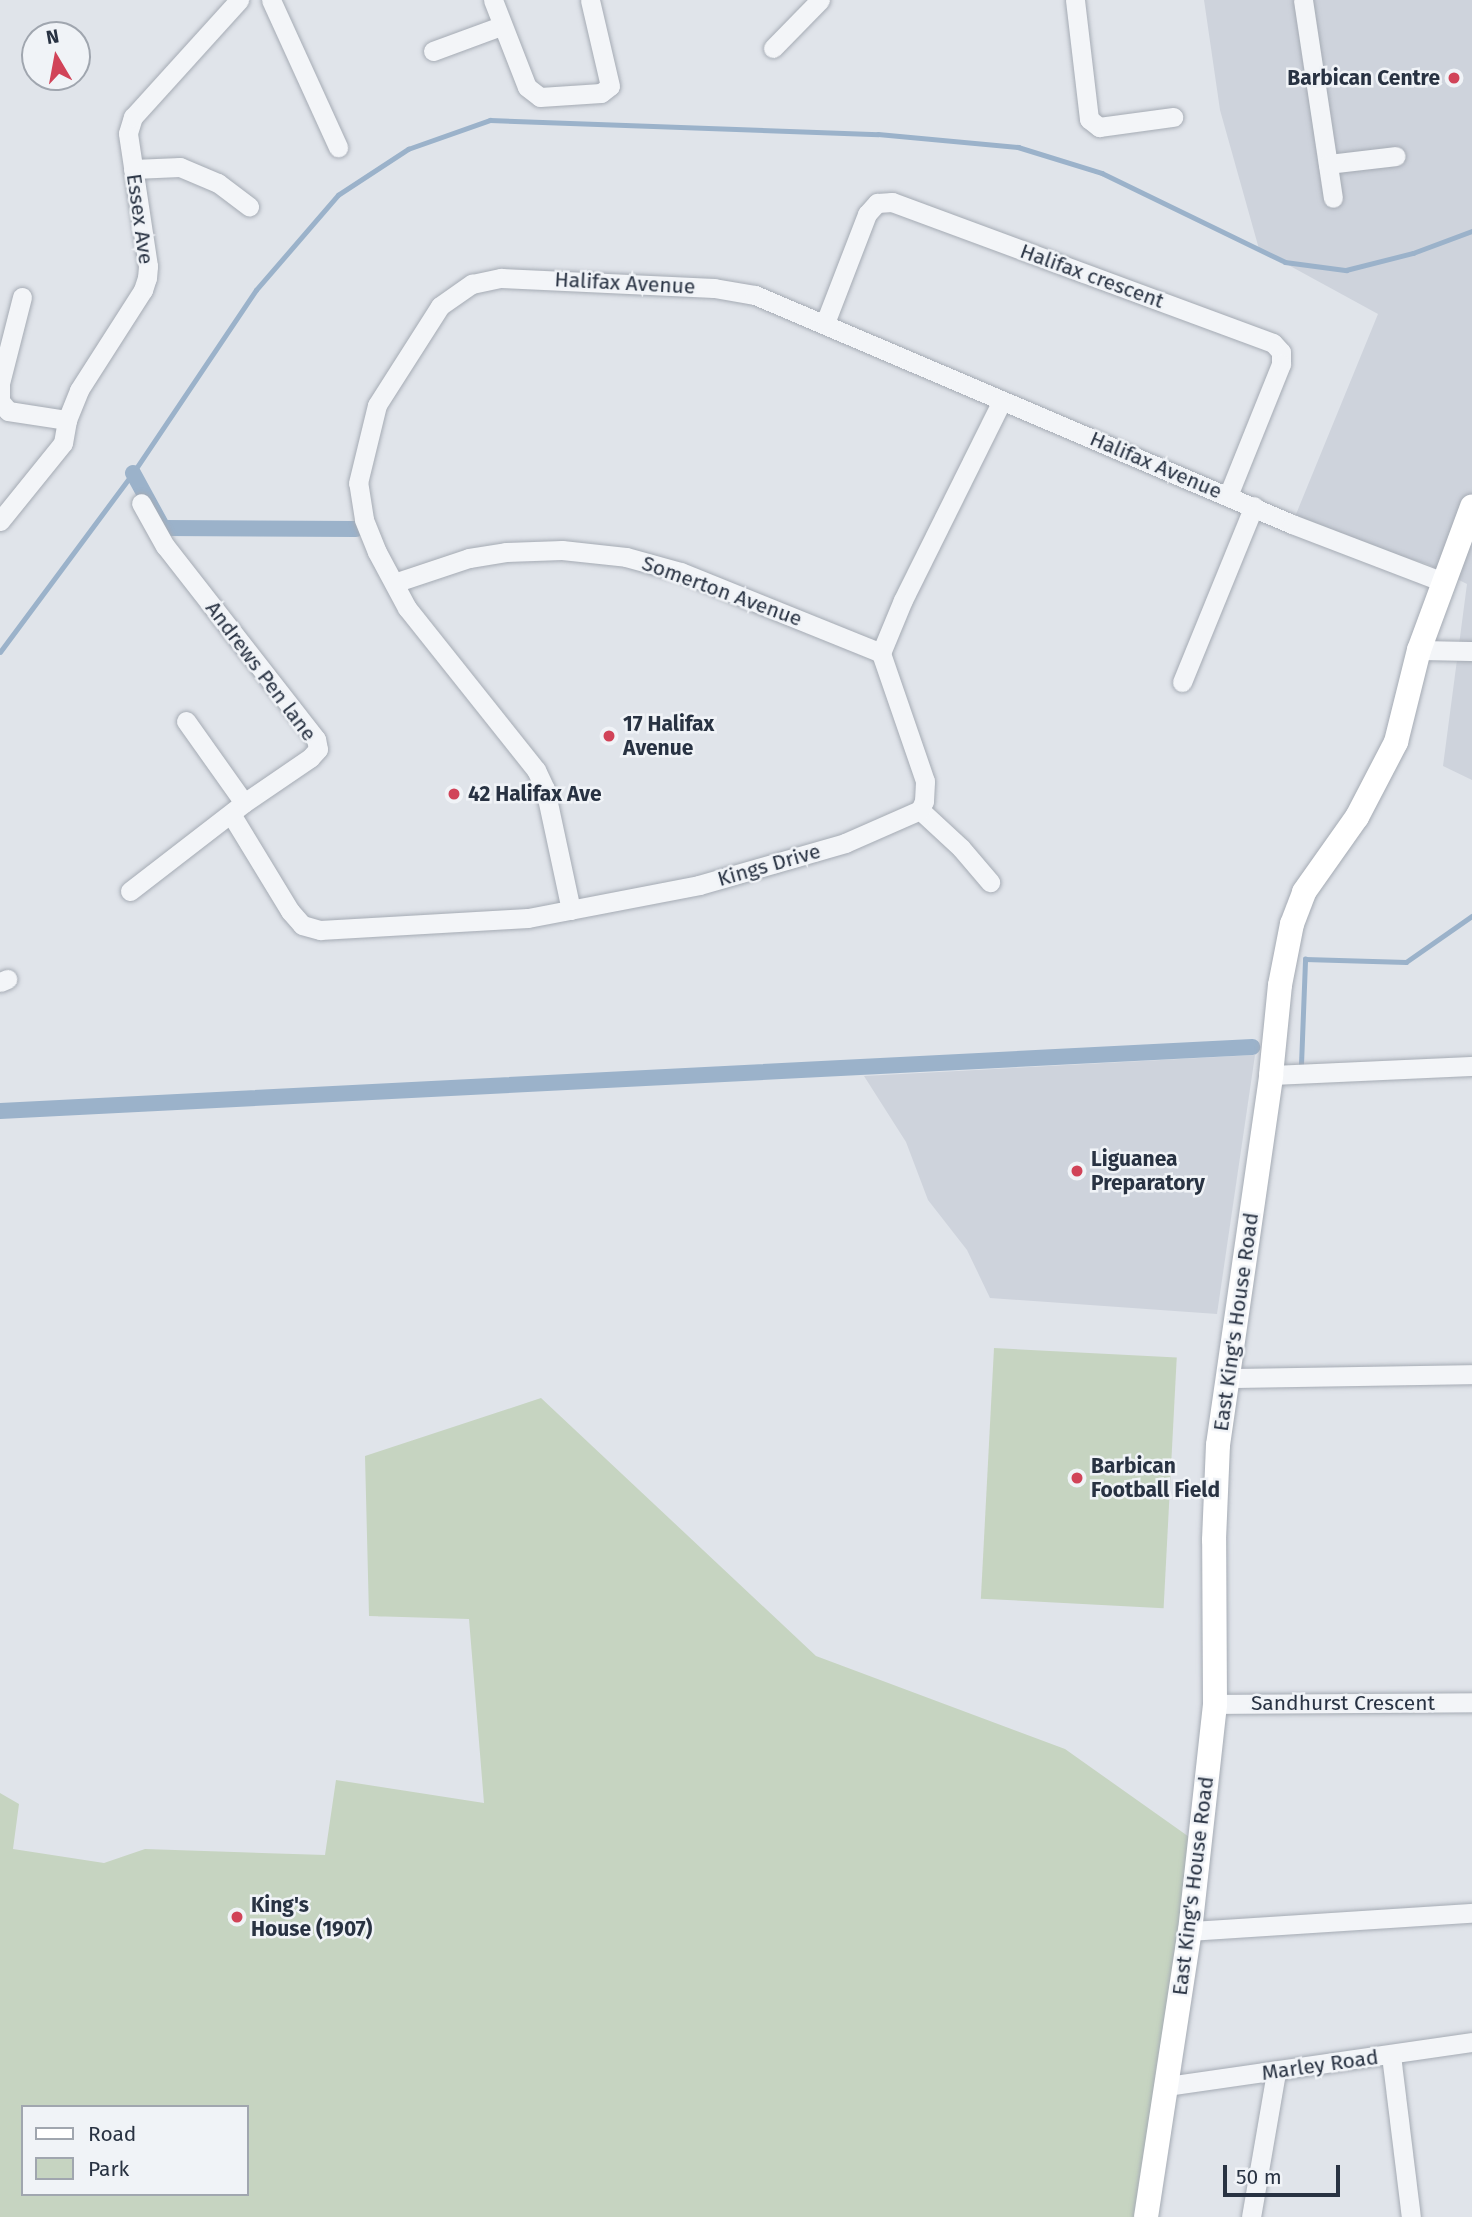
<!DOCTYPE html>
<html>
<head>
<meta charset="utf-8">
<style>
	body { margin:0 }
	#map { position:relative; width:1472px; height:2217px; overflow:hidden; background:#e0e4ea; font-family:"Fira Sans",sans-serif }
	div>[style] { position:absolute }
	.built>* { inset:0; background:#ced3dc }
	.green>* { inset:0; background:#c6d4c1; transform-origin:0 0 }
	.stream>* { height:4.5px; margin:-2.25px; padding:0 2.25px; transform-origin:2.25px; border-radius:2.25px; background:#9bb2ca }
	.canal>* { height:16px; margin:-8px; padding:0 8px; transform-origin:8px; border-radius:8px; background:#9bb2ca }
	.roads { filter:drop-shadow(0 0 2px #a5abb4) drop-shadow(0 0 2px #a5abb4) }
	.minor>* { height:19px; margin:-9.5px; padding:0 9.5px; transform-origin:9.5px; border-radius:9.5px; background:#f3f5f8 }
	.major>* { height:24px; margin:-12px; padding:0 12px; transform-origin:12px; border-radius:12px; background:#fff }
	.dots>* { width:19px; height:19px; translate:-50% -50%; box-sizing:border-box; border:4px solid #f0f3f7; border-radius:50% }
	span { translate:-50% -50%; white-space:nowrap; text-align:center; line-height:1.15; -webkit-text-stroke:5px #f0f3f7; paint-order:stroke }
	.poi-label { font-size:21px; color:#283242; font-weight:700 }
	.right { translate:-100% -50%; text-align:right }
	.left { translate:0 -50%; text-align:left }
	.street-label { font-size:21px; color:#283242 }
	.legend { position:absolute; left:21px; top:2105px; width:228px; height:91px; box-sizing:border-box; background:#f0f3f7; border:2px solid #a0a6af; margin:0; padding:9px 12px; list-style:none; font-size:21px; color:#283242 }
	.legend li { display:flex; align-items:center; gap:14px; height:35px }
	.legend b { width:35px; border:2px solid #a0a6af }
	.north { position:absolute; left:21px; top:21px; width:70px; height:70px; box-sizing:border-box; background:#f0f3f7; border:2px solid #a0a6af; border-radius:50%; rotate:350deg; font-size:19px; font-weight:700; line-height:28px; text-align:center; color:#283242 }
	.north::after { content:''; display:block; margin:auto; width:24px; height:32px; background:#d14358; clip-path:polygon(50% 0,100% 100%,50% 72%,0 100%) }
	.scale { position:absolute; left:1223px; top:2165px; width:117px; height:32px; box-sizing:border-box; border:4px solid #283242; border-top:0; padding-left:9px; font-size:21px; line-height:24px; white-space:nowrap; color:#283242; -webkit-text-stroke:5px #f0f3f7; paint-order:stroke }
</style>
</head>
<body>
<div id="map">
	<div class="built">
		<i style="clip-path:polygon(1204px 0,1472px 0,1472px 780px,1443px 766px,1467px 584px,1427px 564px,1292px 524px,1378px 314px,1259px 249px,1220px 110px)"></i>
		<i style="clip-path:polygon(1255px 1055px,1217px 1314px,990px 1298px,967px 1250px,928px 1200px,906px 1142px,864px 1076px)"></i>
	</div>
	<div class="green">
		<i style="left:994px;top:1348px;width:183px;height:251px;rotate:3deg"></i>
		<i style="clip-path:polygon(evenodd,541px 1398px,816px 1656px,1065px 1749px,1192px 1839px,1139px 2217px,0 2217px,0 1793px,19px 1804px,13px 1849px,104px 1863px,145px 1849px,325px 1855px,336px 1780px,484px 1803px,469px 1619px,369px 1616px,365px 1456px,541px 1398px,23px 2107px,247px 2107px,247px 2194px,23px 2194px,23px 2107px)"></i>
	</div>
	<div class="stream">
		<i style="left:0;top:652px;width:223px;rotate:-53.4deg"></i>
		<i style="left:133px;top:473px;width:220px;rotate:-56.1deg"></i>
		<i style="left:256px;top:290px;width:125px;rotate:-49.2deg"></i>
		<i style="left:338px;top:195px;width:84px;rotate:-33.3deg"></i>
		<i style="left:408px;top:149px;width:87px;rotate:-19.5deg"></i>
		<i style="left:490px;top:120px;width:388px;rotate:2.1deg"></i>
		<i style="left:878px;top:134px;width:141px;rotate:5.3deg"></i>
		<i style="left:1018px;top:147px;width:88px;rotate:17.2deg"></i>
		<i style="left:1102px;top:173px;width:203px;rotate:25.9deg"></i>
		<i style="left:1285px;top:262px;width:62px;rotate:7.5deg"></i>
		<i style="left:1346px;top:270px;width:69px;rotate:-14.2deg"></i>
		<i style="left:1413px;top:253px;width:63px;rotate:-20.4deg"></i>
		<i style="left:1301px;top:1065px;width:106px;rotate:-87.8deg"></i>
		<i style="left:1305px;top:959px;width:101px;rotate:1.7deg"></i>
		<i style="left:1406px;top:962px;width:80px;rotate:-34.9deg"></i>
	</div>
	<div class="canal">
		<i style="left:133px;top:473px;width:63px;rotate:61.4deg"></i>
		<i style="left:163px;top:528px;width:193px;rotate:0.3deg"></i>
		<i style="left:0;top:1111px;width:1254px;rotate:-2.93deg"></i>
	</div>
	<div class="roads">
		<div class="minor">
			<i style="left:271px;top:0;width:162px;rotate:65.5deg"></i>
			<i style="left:493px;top:0;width:93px;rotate:68.7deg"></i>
			<i style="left:527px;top:87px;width:16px;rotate:38deg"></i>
			<i style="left:540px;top:97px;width:61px;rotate:-3.8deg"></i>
			<i style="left:601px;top:93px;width:11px;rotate:-38deg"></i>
			<i style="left:610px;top:86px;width:88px;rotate:-103.1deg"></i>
			<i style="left:1075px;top:0;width:120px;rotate:83.3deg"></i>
			<i style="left:1089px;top:119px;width:13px;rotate:39deg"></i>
			<i style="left:1099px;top:127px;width:75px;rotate:-7.7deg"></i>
			<i style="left:1303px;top:0;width:200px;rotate:81.4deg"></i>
			<i style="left:773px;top:48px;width:67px;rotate:-45.6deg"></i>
			<i style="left:433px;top:51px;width:72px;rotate:-20.2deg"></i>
			<i style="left:1328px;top:164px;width:68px;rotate:-6.7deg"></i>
			<i style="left:133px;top:169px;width:47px;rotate:-2.4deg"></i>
			<i style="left:180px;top:167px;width:41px;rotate:22.8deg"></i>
			<i style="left:218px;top:183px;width:39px;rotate:37deg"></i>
			<i style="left:22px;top:297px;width:89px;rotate:104.3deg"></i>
			<i style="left:0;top:383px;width:18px;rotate:90deg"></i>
			<i style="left:0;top:401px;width:13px;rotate:51deg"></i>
			<i style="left:8px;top:411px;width:60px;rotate:8.7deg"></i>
			<i style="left:825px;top:323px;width:117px;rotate:-68.9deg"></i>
			<i style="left:867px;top:214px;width:15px;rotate:-48deg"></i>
			<i style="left:877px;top:203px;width:15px;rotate:-4deg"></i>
			<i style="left:892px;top:202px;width:406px;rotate:20.3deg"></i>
			<i style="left:1273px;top:343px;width:12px;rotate:48deg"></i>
			<i style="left:1281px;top:352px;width:12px;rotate:90deg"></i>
			<i style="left:1281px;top:364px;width:142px;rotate:111.9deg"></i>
			<i style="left:0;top:521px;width:100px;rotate:-51.1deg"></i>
			<i style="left:63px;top:443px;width:23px;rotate:-80deg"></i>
			<i style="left:67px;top:420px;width:32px;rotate:-68deg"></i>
			<i style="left:79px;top:390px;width:119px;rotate:-57.4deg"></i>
			<i style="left:143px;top:290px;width:13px;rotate:-72deg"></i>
			<i style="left:147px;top:278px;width:12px;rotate:-85deg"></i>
			<i style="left:148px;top:266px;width:134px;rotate:-98.6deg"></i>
			<i style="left:128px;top:133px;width:17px;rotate:-73deg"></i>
			<i style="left:133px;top:117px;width:158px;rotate:-47.8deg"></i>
			<i style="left:394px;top:583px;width:79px;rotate:-18.4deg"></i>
			<i style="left:469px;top:558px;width:37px;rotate:-9deg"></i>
			<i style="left:506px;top:552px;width:56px;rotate:-2deg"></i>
			<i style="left:562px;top:550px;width:64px;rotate:6.2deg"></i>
			<i style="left:626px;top:557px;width:57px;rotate:15.3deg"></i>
			<i style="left:681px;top:572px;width:216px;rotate:22deg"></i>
			<i style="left:1419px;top:650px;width:53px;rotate:1.1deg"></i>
			<i style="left:1182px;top:682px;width:190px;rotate:-67.8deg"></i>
			<i style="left:186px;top:721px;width:100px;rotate:54.7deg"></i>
			<i style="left:920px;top:810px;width:56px;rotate:42.8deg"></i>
			<i style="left:961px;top:848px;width:45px;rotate:49.5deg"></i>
			<i style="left:231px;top:814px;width:114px;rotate:58.7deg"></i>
			<i style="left:290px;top:911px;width:18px;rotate:49deg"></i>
			<i style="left:302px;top:925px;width:19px;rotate:16deg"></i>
			<i style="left:320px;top:930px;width:208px;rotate:-3.3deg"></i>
			<i style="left:528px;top:918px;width:174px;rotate:-10.9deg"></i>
			<i style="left:699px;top:885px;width:152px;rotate:-16deg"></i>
			<i style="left:845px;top:843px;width:82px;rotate:-23.7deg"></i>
			<i style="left:920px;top:810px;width:10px;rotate:-66deg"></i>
			<i style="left:924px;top:801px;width:20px;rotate:-87deg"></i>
			<i style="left:925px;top:781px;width:135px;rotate:-109deg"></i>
			<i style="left:881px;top:653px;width:57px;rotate:-67.5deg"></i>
			<i style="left:903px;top:600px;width:222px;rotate:-63.6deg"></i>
			<i style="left:130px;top:891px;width:144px;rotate:-37.7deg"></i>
			<i style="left:244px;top:803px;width:80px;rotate:-34.3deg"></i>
			<i style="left:310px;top:758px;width:12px;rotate:-48deg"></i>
			<i style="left:318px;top:749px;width:10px;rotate:-101deg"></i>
			<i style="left:316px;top:739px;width:245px;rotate:-128deg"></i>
			<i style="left:165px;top:546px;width:49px;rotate:-119.2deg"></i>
			<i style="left:571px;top:910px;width:124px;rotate:-102.1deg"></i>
			<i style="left:545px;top:789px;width:21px;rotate:-115deg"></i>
			<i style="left:536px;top:770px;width:207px;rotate:-128.5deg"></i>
			<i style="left:407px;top:608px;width:64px;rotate:-118.2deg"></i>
			<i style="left:377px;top:552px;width:35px;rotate:-112deg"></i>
			<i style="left:364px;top:519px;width:36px;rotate:-99deg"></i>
			<i style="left:358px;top:483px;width:80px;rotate:-76.3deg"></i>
			<i style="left:377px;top:405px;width:117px;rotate:-57.5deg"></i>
			<i style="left:440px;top:306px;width:39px;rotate:-35deg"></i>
			<i style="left:472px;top:284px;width:30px;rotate:-12deg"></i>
			<i style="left:501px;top:278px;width:213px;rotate:2.7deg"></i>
			<i style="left:714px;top:288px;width:42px;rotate:9.7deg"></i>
			<i style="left:755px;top:295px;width:584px;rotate:23.1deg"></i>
			<i style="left:1292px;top:524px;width:162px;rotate:21deg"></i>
			<i style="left:0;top:982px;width:8px;rotate:-23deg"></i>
			<i style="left:1271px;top:1075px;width:201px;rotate:-2.6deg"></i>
			<i style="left:1229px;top:1378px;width:243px;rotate:-0.9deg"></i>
			<i style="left:1215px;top:1704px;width:257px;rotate:-0.4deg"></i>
			<i style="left:1190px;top:1931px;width:283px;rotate:-3.7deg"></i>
			<i style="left:1391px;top:2055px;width:163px;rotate:83deg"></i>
			<i style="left:1167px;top:2086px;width:308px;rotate:-8.2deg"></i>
			<i style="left:1251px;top:2217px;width:146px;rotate:-80.2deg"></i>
		</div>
		<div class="major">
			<i style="left:1146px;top:2217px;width:289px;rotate:-81.3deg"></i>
			<i style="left:1190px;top:1931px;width:228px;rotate:-83.7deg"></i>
			<i style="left:1215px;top:1704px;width:164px;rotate:-90.3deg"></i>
			<i style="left:1214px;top:1540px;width:95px;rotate:-87.6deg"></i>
			<i style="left:1218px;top:1445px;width:374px;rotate:-81.8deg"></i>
			<i style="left:1271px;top:1075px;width:90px;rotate:-84.3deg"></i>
			<i style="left:1280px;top:985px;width:62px;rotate:-78.9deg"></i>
			<i style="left:1292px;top:924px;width:34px;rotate:-69deg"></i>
			<i style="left:1304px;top:892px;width:92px;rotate:-54.8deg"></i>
			<i style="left:1357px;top:817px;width:85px;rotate:-62.5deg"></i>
			<i style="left:1396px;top:742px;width:95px;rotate:-76deg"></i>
			<i style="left:1419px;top:650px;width:153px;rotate:-69.7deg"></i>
		</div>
	</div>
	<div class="dots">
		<i style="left:1454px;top:78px;background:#d14358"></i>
		<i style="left:609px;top:736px;background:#d14358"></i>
		<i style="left:454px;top:794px;background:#d14358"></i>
		<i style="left:1077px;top:1171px;background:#d14358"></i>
		<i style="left:1077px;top:1478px;background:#d14358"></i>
		<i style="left:237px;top:1917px;background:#d14358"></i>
	</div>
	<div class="poi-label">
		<span class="right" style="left:1440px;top:78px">Barbican Centre</span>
		<span class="left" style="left:623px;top:736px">17 Halifax<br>Avenue</span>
		<span class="left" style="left:468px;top:794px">42 Halifax Ave</span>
		<span class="left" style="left:1091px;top:1171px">Liguanea<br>Preparatory</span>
		<span class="left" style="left:1091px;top:1478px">Barbican<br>Football Field</span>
		<span class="left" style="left:251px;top:1917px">King's<br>House (1907)</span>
	</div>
	<div class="street-label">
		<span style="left:140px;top:219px;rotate:82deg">Essex Ave</span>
		<span style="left:1092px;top:276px;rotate:20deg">Halifax crescent</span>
		<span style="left:625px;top:283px;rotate:3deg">Halifax Avenue</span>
		<span style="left:1156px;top:465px;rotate:23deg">Halifax Avenue</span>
		<span style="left:722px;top:591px;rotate:20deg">Somerton Avenue</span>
		<span style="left:261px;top:671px;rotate:53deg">Andrews Pen lane</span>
		<span style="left:769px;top:865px;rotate:-16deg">Kings Drive</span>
		<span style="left:1236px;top:1322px;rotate:-82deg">East King's House Road</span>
		<span style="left:1343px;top:1703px">Sandhurst Crescent</span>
		<span style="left:1193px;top:1886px;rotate:-83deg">East King's House Road</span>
		<span style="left:1320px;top:2065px;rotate:-8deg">Marley Road</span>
	</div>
	<ul class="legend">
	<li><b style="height:9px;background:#fff"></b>Road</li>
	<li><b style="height:19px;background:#c6d4c1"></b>Park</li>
	</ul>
	<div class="north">N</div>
	<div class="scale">50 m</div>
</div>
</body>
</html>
